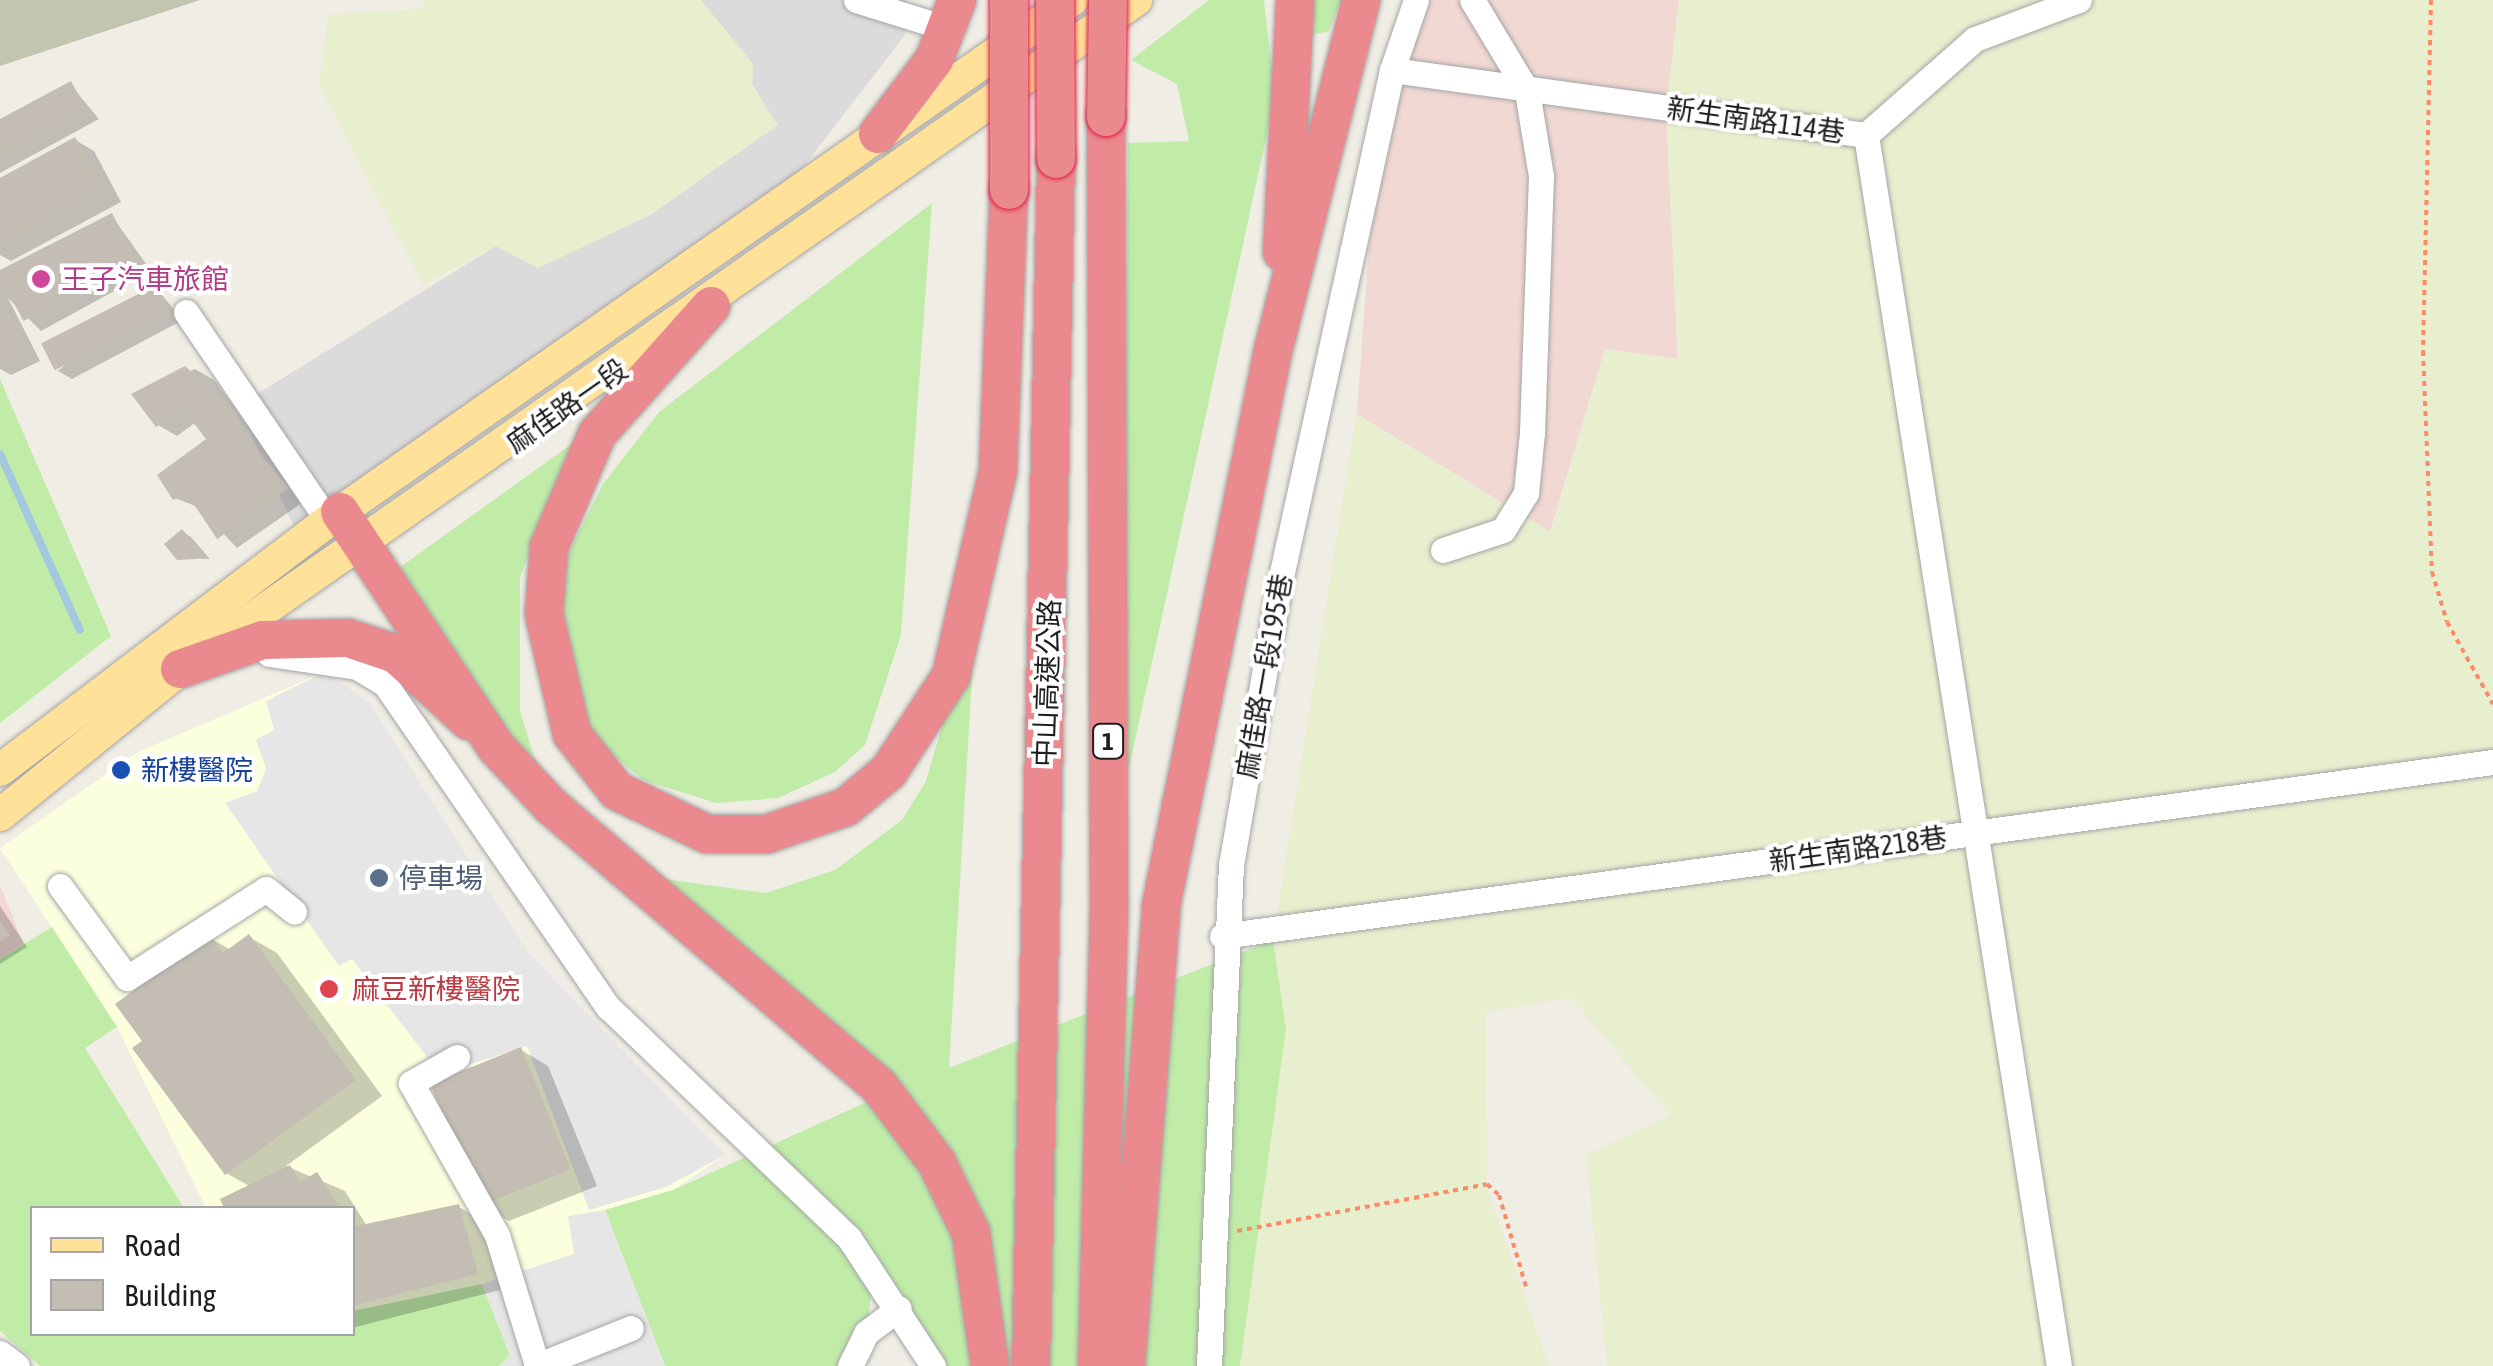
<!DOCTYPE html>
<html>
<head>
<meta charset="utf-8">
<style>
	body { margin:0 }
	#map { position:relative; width:2493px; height:1366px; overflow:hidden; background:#f0ede4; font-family:"Asap Condensed","Noto Sans TC",sans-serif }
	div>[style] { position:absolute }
	.residential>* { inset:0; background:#dcdbdb }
	.commercial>* { inset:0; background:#f1d8d3 }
	.education>* { inset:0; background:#fbffde }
	.construction>* { inset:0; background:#c2c5af }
	.farmland>* { inset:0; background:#e8efcf }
	.grass>* { inset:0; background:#c0eca8 }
	.parking>* { inset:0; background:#e6e6e6 }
	.shadow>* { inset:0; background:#0003 }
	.stream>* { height:8px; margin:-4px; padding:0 4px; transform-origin:4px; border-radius:4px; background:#a3c9df }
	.building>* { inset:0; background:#c4bdb3; transform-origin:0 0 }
	.path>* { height:4px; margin-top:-2px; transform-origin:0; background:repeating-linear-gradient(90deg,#ff8a66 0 5px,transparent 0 10px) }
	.roads { filter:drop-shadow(0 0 2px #a5a5a5) drop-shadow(0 0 2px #a5a5a5) }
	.minor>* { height:25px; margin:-12.5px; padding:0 12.5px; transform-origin:12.5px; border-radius:12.5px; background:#fff }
	.major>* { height:32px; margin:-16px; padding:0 16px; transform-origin:16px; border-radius:16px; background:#ffe19a }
	.highway>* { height:38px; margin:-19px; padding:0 19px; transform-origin:19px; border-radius:19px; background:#ea898e }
	.bridges { filter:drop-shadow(0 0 2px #e11e46) drop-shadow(0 0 2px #e11e46) }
	.highway-bridge>* { height:38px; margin:-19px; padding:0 19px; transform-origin:19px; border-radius:19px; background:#ea898e }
	.dots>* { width:28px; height:28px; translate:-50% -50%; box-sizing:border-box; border:5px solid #fff; border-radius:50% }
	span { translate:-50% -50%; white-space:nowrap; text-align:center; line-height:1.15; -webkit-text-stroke:8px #fff; paint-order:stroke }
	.shield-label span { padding:2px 8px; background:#fff; border:2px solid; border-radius:8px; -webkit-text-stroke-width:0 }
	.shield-label { font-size:25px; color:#1e1e1e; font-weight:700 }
	.street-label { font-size:28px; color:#1e1e1e }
	.hotel-label { font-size:28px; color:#b23c85 }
	.left { translate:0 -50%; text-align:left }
	.transit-label { font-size:28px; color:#164399 }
	.service-label { font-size:28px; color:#4e5e75 }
	.health-label { font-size:28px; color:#be3a42 }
	.legend { position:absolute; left:30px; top:1206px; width:325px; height:130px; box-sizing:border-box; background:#fff; border:2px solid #a5a5a5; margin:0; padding:12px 18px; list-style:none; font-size:30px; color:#1e1e1e }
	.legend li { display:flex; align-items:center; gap:20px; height:50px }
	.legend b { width:50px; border:2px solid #a5a5a5 }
</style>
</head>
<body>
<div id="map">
	<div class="residential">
		<i style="clip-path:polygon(701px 0,906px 0,905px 35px,760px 223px,302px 544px,238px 406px,496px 246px,538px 268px,650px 215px,777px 125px)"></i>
	</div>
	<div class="commercial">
		<i style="clip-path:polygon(1423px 0,1679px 0,1666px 111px,1678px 359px,1605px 349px,1550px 532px,1357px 414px,1379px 104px)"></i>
		<i style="clip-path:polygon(0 885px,23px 943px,0 959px)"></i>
	</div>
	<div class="education">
		<i style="clip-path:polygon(325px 672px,369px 702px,528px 952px,725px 1155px,673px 1190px,605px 1210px,665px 1366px,499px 1366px,510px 1355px,482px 1285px,353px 1311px,352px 1208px,206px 1208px,117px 1027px,0 848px,138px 752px)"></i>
	</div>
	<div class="construction">
		<i style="clip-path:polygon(0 0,200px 0,0 66px)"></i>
	</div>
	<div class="farmland">
		<i style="clip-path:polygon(421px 0,701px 0,753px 64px,752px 86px,778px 125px,650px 215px,538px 268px,496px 246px,423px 285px,319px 85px,328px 15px,426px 8px)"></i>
		<i style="clip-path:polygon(1679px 0,2493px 0,2493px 1366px,1607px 1366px,1586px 1155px,1670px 1115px,1571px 998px,1486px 1012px,1487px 1188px,1549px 1366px,1240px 1366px,1286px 1029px,1273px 940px,1356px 414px,1551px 532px,1605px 349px,1678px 359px,1666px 111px)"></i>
	</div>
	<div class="grass">
		<i style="clip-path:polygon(1209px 0,1264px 0,1275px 97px,1124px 791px,1128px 143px,1189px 141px,1177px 84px,1131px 60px)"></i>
		<i style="clip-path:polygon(1296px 0,1341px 0,1328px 32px,1312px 34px)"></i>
		<i style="clip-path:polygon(932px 203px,901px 635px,865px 745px,835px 772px,778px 798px,716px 803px,643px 780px,595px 740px,564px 687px,554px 612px,569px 552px,603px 484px,659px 412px)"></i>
		<i style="clip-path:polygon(0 379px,111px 636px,0 723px)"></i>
		<i style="clip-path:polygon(633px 400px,537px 532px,520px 577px,520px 711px,534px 757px,574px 814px,664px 879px,766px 893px,835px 870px,902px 820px,926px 781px,976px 609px,949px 1068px,1273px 940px,1286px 1029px,1240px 1366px,929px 1366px,927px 1332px,874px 1257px,865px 1366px,665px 1366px,605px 1210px,673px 1190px,882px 1095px,583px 848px,385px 578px)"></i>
		<i style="clip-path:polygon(52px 927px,117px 1027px,85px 1048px,184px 1208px,32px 1208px,32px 1334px,352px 1334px,353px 1311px,482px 1284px,510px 1355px,499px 1366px,40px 1366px,0 1331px,0 959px)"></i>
	</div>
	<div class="parking">
		<i style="clip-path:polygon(325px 672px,369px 702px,528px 952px,725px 1155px,666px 1187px,589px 1210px,527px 1046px,440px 1074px,352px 959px,339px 966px,225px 803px,257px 791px,266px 769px,256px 740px,274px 730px,266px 701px)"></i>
		<i style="clip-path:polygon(605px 1210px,665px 1366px,499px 1366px,510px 1355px,482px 1284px,574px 1254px,568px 1216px)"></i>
	</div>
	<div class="shadow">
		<i style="clip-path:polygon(70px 84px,99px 119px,0 173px,0 122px)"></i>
		<i style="clip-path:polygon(75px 140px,94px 151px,121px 202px,11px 261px,0 255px,0 181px)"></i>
		<i style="clip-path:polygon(112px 216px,151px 271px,41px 331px,8px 298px,40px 361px,11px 375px,0 369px,0 277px)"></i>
		<i style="clip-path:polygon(156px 288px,183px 320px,72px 379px,58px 371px)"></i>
		<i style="clip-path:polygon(195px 369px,214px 380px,306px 500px,237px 548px,198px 507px,175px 498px,209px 440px,196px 422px,177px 436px,158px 425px,135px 395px)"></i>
		<i style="clip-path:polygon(182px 532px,191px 537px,210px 559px,179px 558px)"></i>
		<i style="clip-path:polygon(0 906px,27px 947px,0 964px)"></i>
		<i style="clip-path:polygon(249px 937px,277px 953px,382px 1096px,286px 1166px,345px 1191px,367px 1226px,459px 1207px,487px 1223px,504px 1289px,352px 1328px,352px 1208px,227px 1208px,224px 1201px,251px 1187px,226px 1173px,146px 1041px,210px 938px,231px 950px)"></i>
		<i style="clip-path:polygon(521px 1050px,548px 1066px,597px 1186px,509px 1221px,481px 1205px)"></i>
	</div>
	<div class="stream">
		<i style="left:0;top:454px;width:193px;rotate:65.6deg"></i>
	</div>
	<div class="building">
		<i style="clip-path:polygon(71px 81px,87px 111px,0 158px,0 119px)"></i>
		<i style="clip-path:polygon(75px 137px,104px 191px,0 247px,0 178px)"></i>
		<i style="left:112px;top:213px;width:56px;height:128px;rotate:63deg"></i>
		<i style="left:156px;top:285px;width:30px;height:129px;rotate:63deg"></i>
		<i style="clip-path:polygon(0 299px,27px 353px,0 367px)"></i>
		<i style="clip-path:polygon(185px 366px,245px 420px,238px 427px,289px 488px,217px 539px,187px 494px,173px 500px,157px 475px,206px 439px,182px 408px,156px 427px,131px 394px)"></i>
		<i style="clip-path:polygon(182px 529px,203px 553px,195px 559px,177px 560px,164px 544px)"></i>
		<i style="clip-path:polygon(0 920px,10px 935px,0 942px)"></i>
		<i style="clip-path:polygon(249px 934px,356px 1080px,225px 1175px,132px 1048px,142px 1041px,115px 1004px,210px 935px,223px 953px)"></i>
		<i style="left:521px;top:1047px;width:132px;height:98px;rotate:68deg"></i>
		<i style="clip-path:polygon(290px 1165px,300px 1182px,317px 1172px,340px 1208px,224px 1208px,220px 1199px)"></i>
		<i style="clip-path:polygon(459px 1204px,478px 1274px,352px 1306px,352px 1227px)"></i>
	</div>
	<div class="path">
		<i style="left:2431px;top:0;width:351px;rotate:91.3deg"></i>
		<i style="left:2423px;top:351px;width:221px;rotate:87.7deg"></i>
		<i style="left:2432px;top:572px;width:52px;rotate:73.3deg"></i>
		<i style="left:2447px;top:622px;width:94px;rotate:60.7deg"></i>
		<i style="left:1237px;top:1231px;width:254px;rotate:-10.6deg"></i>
		<i style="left:1487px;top:1184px;width:16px;rotate:43deg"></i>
		<i style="left:1499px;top:1195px;width:99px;rotate:73.6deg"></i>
	</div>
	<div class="roads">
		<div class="minor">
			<i style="left:856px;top:0;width:97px;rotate:17.3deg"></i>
			<i style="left:1392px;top:70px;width:478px;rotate:7.8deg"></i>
			<i style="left:1866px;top:135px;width:145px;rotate:-41.4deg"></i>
			<i style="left:1975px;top:39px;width:111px;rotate:-20.6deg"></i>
			<i style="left:1866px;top:135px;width:1246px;rotate:81.09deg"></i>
			<i style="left:186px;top:312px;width:253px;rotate:55.8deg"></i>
			<i style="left:1443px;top:550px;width:63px;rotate:-18.4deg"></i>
			<i style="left:1503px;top:530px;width:44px;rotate:-58.1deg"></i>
			<i style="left:1526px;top:493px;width:60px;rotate:-84.3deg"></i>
			<i style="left:1532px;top:433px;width:257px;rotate:-88deg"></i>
			<i style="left:1541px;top:176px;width:86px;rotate:-99.4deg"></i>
			<i style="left:1527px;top:91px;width:106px;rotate:-121.1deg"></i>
			<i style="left:269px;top:654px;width:89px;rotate:8.4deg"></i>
			<i style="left:357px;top:667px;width:33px;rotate:31deg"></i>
			<i style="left:385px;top:684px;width:393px;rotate:55.4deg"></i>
			<i style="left:608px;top:1007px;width:334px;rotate:43.8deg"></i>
			<i style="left:849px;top:1238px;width:153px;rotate:56.7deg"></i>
			<i style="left:60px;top:886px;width:114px;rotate:53.9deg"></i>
			<i style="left:127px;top:978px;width:165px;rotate:-32.6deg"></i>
			<i style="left:266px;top:889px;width:36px;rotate:39deg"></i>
			<i style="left:1222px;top:936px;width:1283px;rotate:-7.8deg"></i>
			<i style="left:457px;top:1057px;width:53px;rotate:150.5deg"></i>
			<i style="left:411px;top:1083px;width:175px;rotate:60.5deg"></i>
			<i style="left:497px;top:1235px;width:136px;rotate:72.9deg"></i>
			<i style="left:0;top:1353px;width:21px;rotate:37deg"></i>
			<i style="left:536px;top:1366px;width:102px;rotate:-21.8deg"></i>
			<i style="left:850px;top:1366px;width:37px;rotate:-64deg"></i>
			<i style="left:866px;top:1333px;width:41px;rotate:-37.1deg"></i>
			<i style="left:1209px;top:1366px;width:501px;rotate:-87.49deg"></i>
			<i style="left:1231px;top:865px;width:292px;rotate:-80.2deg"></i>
			<i style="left:1281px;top:577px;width:519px;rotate:-77.65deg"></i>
			<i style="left:1392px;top:70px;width:74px;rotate:-71.1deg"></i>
		</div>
		<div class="major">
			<i style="left:0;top:770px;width:427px;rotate:-37.2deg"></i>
			<i style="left:340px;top:512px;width:893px;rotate:-34.97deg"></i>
			<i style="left:0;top:815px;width:232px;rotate:-39deg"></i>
			<i style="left:180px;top:669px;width:1167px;rotate:-34.98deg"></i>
		</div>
		<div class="highway">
			<i style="left:878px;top:134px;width:93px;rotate:-52.9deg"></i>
			<i style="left:934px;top:60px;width:64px;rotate:-69deg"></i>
			<i style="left:1282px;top:252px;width:252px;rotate:-87deg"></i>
			<i style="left:711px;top:306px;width:171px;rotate:131.7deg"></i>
			<i style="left:597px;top:434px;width:123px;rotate:113deg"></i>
			<i style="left:549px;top:547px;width:67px;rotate:94.3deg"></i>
			<i style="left:544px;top:614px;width:123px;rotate:76.9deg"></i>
			<i style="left:572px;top:734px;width:73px;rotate:51.7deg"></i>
			<i style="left:617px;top:791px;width:100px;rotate:25.5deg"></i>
			<i style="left:707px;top:834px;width:60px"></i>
			<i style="left:767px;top:834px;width:83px;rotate:-18.9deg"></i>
			<i style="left:846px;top:807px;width:56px;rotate:-39.9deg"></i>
			<i style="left:889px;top:771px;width:113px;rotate:-56.9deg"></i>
			<i style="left:951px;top:676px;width:210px;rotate:-77.1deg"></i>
			<i style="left:998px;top:471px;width:281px;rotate:-87.8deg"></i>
			<i style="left:340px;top:512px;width:282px;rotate:56.4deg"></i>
			<i style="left:496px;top:747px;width:81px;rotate:47deg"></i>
			<i style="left:551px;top:806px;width:431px;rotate:40.5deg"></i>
			<i style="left:879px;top:1086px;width:96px;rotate:53deg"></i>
			<i style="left:937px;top:1163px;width:78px;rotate:64.1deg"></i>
			<i style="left:971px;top:1233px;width:134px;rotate:81.9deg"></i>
			<i style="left:180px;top:669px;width:88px;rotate:-19.3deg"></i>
			<i style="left:263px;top:640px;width:85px;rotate:-1.3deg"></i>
			<i style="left:348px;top:638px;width:51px;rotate:18.4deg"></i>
			<i style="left:396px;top:654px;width:99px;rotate:42.5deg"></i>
			<i style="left:1031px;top:1366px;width:1207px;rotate:-88.81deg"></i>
			<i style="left:1097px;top:1366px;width:466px;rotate:-88.5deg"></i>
			<i style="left:1109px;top:900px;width:783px;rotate:-90.22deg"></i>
			<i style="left:1126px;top:1366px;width:461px;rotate:-85.6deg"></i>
			<i style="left:1161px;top:906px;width:566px;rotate:-78.59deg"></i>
			<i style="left:1273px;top:351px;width:362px;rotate:-75.9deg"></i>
		</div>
	</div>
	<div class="bridges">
		<div class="highway-bridge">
			<i style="left:1009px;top:0;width:190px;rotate:90deg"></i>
			<i style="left:1055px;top:0;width:159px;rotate:89.6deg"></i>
			<i style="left:1106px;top:117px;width:117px;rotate:-89deg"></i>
		</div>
	</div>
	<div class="dots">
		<i style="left:41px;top:279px;background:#d1479c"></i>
		<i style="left:121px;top:770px;background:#1a4fb4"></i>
		<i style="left:379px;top:878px;background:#5c6f8a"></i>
		<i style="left:329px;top:989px;background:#e0444e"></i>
	</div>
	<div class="shield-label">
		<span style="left:1108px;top:741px">1</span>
	</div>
	<div class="street-label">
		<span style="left:1756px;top:120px;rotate:8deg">新生南路114巷</span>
		<span style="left:567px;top:406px;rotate:-35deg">麻佳路一段</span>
		<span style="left:1264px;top:676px;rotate:-80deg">麻佳路一段195巷</span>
		<span style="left:1047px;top:683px;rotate:-88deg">中山高速公路</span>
		<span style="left:1858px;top:849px;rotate:-8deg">新生南路218巷</span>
	</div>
	<div class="hotel-label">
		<span class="left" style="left:61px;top:279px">王子汽車旅館</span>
	</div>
	<div class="transit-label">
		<span class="left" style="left:141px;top:770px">新樓醫院</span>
	</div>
	<div class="service-label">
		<span class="left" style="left:399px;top:878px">停車場</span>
	</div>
	<div class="health-label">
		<span class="left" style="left:352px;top:989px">麻豆新樓醫院</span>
	</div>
	<ul class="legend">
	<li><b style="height:12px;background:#ffe19a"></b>Road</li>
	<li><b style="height:28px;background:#c4bdb3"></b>Building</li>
	</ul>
</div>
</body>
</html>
